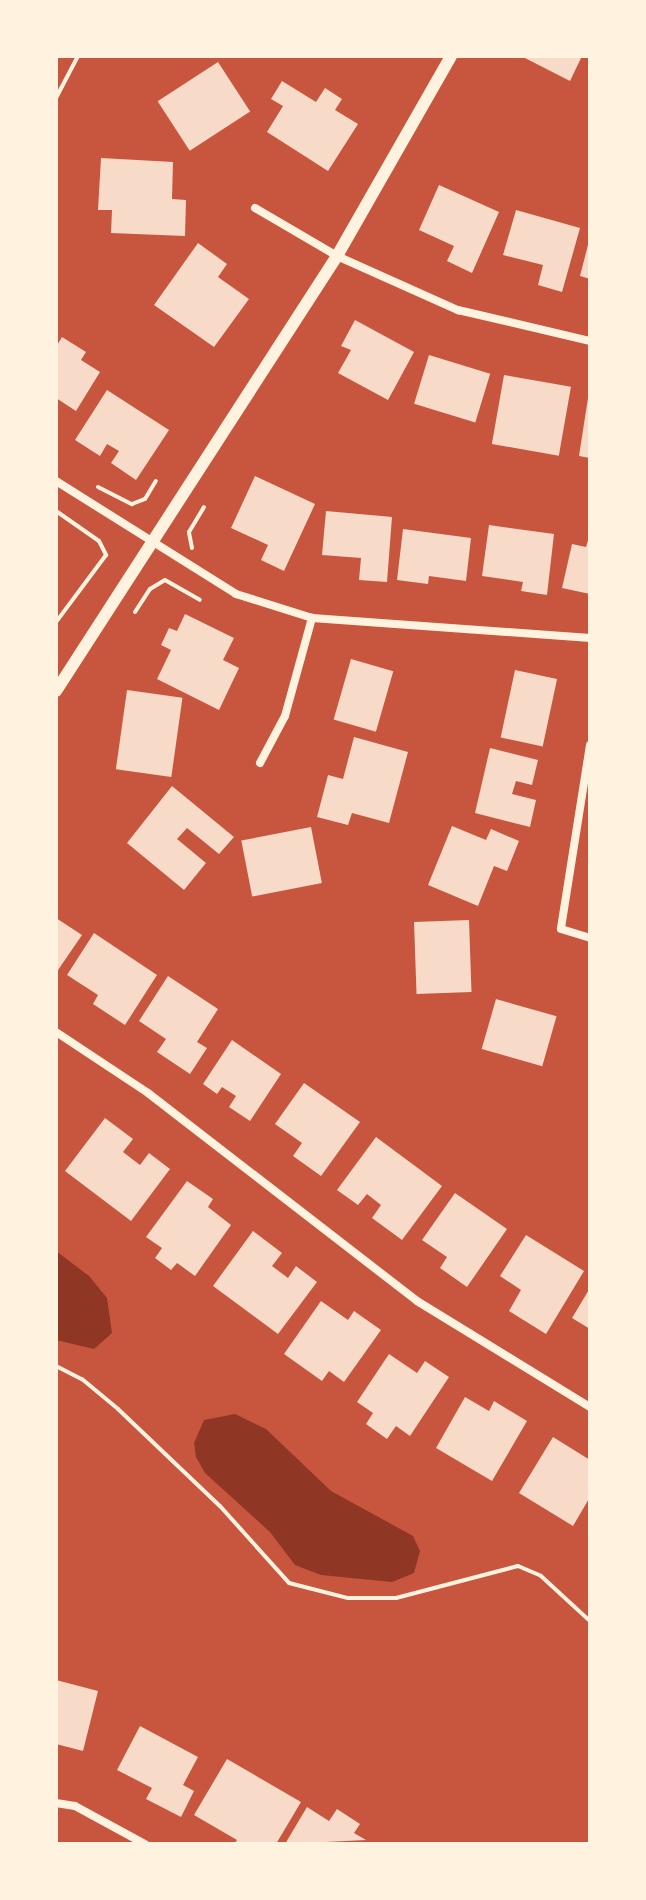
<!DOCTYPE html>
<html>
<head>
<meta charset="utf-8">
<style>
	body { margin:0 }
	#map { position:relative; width:646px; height:1900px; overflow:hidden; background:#c8553d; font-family:Karla,sans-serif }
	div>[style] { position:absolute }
	.water>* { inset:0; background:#8f3625 }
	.building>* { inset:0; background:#f7dbc8; transform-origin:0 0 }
	.path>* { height:4px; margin:-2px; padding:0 2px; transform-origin:2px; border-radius:2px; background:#fff3e0 }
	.minor>* { height:8px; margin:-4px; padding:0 4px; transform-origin:4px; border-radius:4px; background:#fff3e0 }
	.tertiary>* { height:12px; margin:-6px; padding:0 6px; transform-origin:6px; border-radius:6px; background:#fff3e0 }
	span { translate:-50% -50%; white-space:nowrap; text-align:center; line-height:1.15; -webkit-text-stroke:6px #fff3e0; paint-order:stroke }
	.frame { position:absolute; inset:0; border:58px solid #fff3e0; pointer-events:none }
</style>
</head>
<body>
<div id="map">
	<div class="water">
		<i style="clip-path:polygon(56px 1251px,89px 1276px,107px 1298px,112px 1333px,94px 1349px,56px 1340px)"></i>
		<i style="clip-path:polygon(235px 1414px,266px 1429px,331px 1491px,413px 1536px,420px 1551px,414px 1573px,392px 1582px,321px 1575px,295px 1565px,270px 1532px,205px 1473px,196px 1457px,194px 1443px,204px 1420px)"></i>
	</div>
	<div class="building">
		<i style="clip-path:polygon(521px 56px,582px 56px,570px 81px)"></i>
		<i style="left:218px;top:62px;width:59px;height:72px;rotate:57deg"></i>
		<i style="clip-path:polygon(282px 81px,316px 102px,325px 88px,342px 99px,335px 110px,358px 124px,328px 171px,267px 132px,283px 106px,271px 99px)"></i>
		<i style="clip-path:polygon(101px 158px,173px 162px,172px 199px,186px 200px,185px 236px,111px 233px,112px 210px,98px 210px)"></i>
		<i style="clip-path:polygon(439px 185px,499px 212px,472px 273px,447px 261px,454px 246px,419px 230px)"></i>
		<i style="clip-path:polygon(516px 210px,580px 228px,562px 292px,538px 285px,543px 265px,503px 255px)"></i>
		<i style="clip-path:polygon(589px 241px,590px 241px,590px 279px,580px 276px)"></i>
		<i style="clip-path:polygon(198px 243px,227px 264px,218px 277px,249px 299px,214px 347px,154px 305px)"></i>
		<i style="clip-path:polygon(355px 320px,414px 352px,388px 400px,338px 373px,351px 350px,341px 346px)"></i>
		<i style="clip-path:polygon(62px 337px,86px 352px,81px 360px,100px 372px,76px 411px,56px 398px,56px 347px)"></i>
		<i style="left:429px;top:355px;width:64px;height:51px;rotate:17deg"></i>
		<i style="left:504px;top:375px;width:68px;height:70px;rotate:10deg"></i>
		<i style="clip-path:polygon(107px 390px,169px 430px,136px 480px,111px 463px,119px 451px,107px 444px,100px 456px,75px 440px)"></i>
		<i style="clip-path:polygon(588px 398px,590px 398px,590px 458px,579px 456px)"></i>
		<i style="clip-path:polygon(255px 476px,315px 504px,284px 571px,261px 560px,268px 545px,231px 528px)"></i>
		<i style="clip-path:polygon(326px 511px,392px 517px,387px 582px,359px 580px,361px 558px,322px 555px)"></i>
		<i style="clip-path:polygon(489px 525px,554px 534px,547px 595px,521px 591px,523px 582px,482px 576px)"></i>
		<i style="clip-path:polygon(403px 529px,471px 538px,466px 581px,429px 576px,428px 584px,397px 580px)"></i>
		<i style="clip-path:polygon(589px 537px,590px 594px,562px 588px,572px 544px,586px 547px)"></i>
		<i style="clip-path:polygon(185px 614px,234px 638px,223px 660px,239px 668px,219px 710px,157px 679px,171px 650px,161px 645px,169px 628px,177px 631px)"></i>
		<i style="left:351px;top:659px;width:44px;height:63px;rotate:16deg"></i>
		<i style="left:515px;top:670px;width:43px;height:69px;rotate:12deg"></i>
		<i style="left:127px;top:690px;width:56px;height:80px;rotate:8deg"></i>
		<i style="clip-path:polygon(354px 737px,408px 752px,389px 823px,352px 813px,348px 825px,317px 817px,328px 775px,343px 779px)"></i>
		<i style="clip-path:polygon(490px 748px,538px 760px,532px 785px,516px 781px,512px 794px,536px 800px,530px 827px,475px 813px)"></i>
		<i style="clip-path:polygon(172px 786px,234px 837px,219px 854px,187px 828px,177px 839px,206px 863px,184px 890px,127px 843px)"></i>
		<i style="clip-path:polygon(452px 826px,486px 840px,491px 829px,519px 841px,507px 871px,494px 866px,478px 906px,428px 885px)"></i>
		<i style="left:311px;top:827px;width:57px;height:71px;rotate:79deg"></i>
		<i style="clip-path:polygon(56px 918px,82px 935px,56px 973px)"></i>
		<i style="left:469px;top:920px;width:72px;height:55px;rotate:88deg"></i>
		<i style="clip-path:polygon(94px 933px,157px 975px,125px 1025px,93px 1004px,98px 995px,67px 975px)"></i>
		<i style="clip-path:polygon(168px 976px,218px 1009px,197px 1042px,207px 1048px,190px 1074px,157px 1052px,166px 1039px,139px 1021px)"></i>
		<i style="left:496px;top:999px;width:63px;height:52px;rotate:16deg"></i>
		<i style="clip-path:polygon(232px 1040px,281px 1074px,250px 1121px,229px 1107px,236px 1096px,222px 1087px,217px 1094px,203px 1084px)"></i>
		<i style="clip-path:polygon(304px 1083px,360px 1122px,321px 1176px,293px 1156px,302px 1143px,275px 1124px)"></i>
		<i style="clip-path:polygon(105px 1118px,133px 1139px,123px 1152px,140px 1165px,149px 1153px,170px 1169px,131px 1221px,65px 1171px)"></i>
		<i style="clip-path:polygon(376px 1137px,442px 1186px,402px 1240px,372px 1218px,381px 1205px,367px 1194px,358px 1205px,337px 1190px)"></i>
		<i style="clip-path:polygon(187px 1181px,213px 1199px,208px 1207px,231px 1225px,195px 1276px,177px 1263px,171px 1270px,155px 1258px,162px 1248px,146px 1237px)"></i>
		<i style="clip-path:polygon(455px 1193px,507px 1229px,467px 1287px,440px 1268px,447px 1257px,422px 1240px)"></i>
		<i style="clip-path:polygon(253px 1231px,282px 1253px,272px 1266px,288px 1278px,296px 1266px,317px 1282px,278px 1334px,213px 1286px)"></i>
		<i style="clip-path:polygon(526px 1235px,584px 1271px,546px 1334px,509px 1311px,521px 1290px,500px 1276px)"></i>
		<i style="clip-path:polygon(590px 1288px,590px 1329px,572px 1318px)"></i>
		<i style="clip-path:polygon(321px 1301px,348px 1320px,354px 1311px,381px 1330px,344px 1382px,329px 1371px,322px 1381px,284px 1354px)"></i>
		<i style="clip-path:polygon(389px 1354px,417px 1373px,425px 1361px,449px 1377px,410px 1436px,396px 1426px,387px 1439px,366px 1424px,373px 1413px,357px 1402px)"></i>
		<i style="clip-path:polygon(465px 1397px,489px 1411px,494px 1401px,527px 1421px,492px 1481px,436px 1448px)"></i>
		<i style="clip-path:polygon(553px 1437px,590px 1460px,590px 1497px,573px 1526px,519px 1493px)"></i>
		<i style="clip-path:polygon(56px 1680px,98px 1691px,83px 1751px,56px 1744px)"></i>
		<i style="clip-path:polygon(140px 1726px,198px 1757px,183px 1785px,194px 1791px,181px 1817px,146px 1799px,152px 1788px,117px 1770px)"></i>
		<i style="clip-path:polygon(227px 1759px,301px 1802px,276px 1844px,234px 1844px,237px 1840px,194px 1815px)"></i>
		<i style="clip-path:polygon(307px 1807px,329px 1821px,337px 1809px,360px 1824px,354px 1833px,366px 1840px,285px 1844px)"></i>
	</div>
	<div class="path">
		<i style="left:56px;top:98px;width:47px;rotate:-62.4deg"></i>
		<i style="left:98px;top:487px;width:38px;rotate:27deg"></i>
		<i style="left:132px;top:504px;width:14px;rotate:-21deg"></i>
		<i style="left:145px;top:499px;width:21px;rotate:-59deg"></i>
		<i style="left:56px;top:511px;width:52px;rotate:34.9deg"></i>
		<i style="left:99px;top:541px;width:16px;rotate:63deg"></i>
		<i style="left:106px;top:555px;width:84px;rotate:126.7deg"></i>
		<i style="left:192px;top:548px;width:16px;rotate:-101deg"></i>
		<i style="left:189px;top:532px;width:29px;rotate:-59deg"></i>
		<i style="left:135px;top:612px;width:27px;rotate:-57deg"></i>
		<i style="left:150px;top:589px;width:17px;rotate:-31deg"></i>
		<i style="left:165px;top:580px;width:40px;rotate:29.7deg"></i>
		<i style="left:56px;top:1366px;width:29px;rotate:27deg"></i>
		<i style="left:82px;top:1379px;width:47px;rotate:39.8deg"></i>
		<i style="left:118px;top:1409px;width:141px;rotate:43.6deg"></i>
		<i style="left:220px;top:1506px;width:103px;rotate:48.1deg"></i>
		<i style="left:289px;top:1583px;width:61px;rotate:14.3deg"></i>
		<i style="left:348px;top:1598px;width:48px"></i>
		<i style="left:396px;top:1598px;width:126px;rotate:-14.7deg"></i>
		<i style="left:518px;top:1566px;width:25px;rotate:23deg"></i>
		<i style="left:541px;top:1576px;width:67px;rotate:42.6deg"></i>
	</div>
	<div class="minor">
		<i style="left:255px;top:208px;width:95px;rotate:30.3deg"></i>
		<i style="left:337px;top:256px;width:133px;rotate:24.1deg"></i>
		<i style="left:458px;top:310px;width:136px;rotate:13.2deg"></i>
		<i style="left:56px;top:481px;width:213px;rotate:32.1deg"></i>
		<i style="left:236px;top:594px;width:80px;rotate:17.5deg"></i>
		<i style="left:312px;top:618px;width:279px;rotate:4.1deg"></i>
		<i style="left:590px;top:745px;width:186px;rotate:99deg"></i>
		<i style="left:561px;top:929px;width:30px;rotate:17deg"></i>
		<i style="left:260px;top:763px;width:53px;rotate:-62deg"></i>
		<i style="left:285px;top:716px;width:102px;rotate:-74.6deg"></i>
		<i style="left:56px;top:1032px;width:110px;rotate:33.5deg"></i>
		<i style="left:148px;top:1093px;width:340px;rotate:37.7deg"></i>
		<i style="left:417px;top:1301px;width:203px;rotate:31.5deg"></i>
		<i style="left:56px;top:1803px;width:19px;rotate:9deg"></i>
		<i style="left:75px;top:1806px;width:80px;rotate:28.5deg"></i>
	</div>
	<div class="tertiary">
		<i style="left:56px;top:691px;width:518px;rotate:-57.14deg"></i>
		<i style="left:337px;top:256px;width:230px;rotate:-60.3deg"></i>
	</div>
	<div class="frame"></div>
</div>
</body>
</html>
